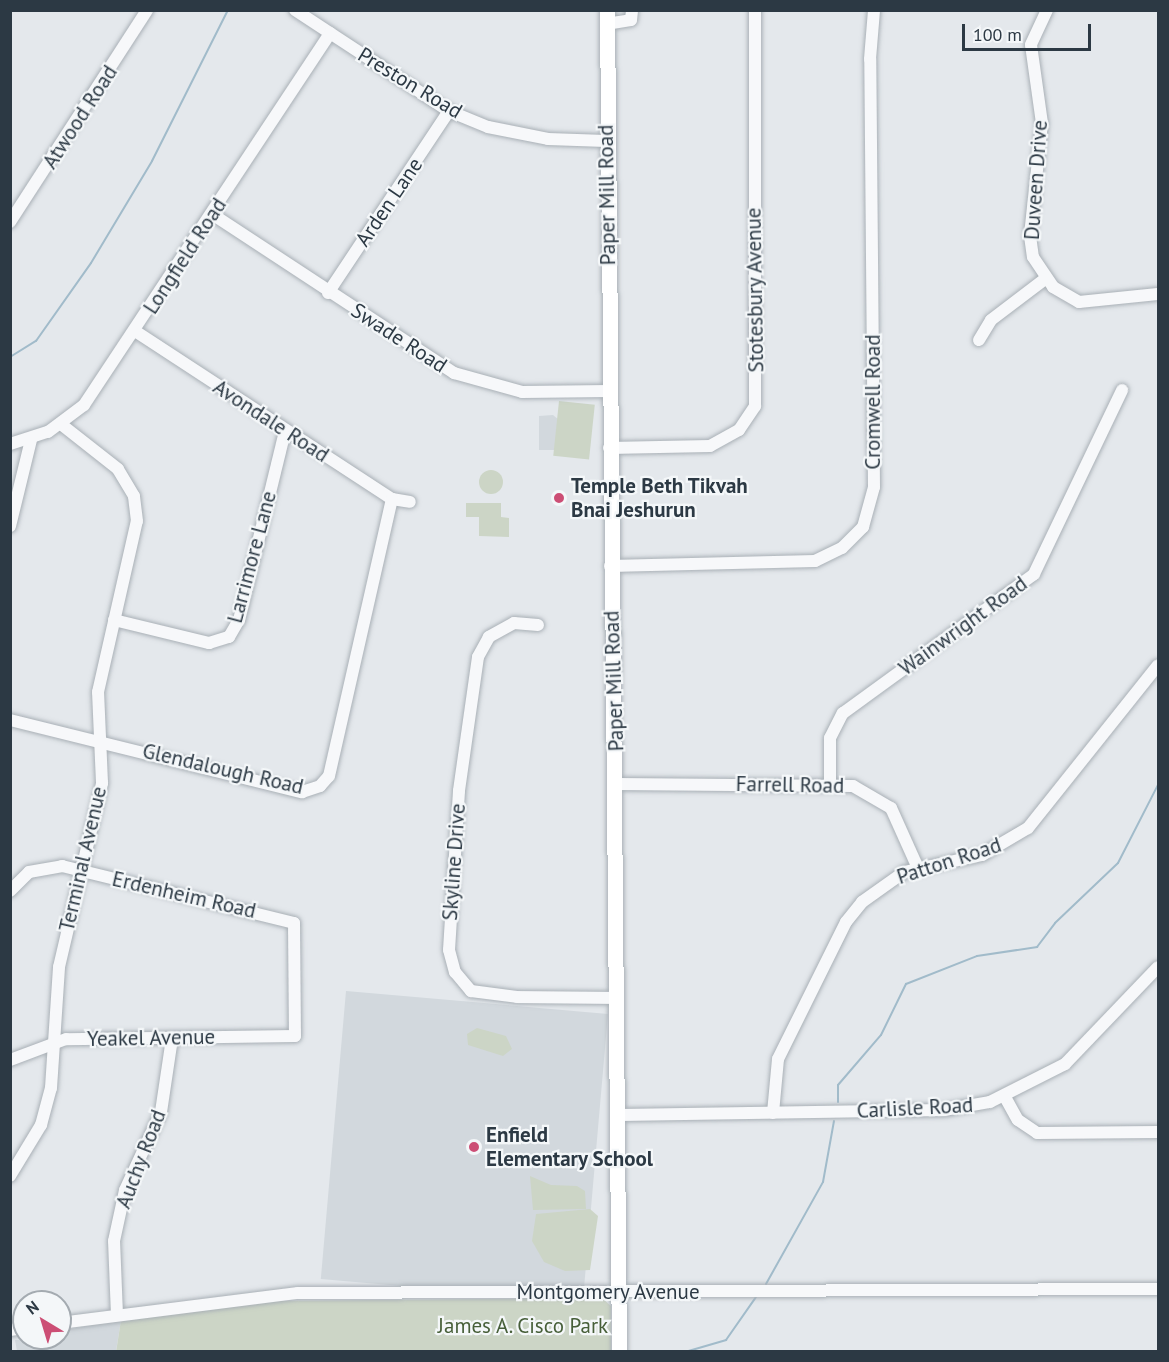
<!DOCTYPE html>
<html>
<head>
<meta charset="utf-8">
<style>
	body { margin:0 }
	#map { position:relative; width:1169px; height:1362px; overflow:hidden; background:#e4e8ec; font-family:"PT Sans",sans-serif }
	div>[style] { position:absolute }
	.built>* { inset:0; background:#d2d8dd; transform-origin:0 0 }
	.green>* { inset:0; background:#ccd5c6; transform-origin:0 0 }
	.round { border-radius:50% }
	.stream>* { height:2px; margin:-1px; padding:0 1px; transform-origin:1px; border-radius:1px; background:#a1bbca }
	.roads { filter:drop-shadow(0 0 2px #a9b0b6) drop-shadow(0 0 2px #a9b0b6) }
	.minor>* { height:12px; margin:-6px; padding:0 6px; transform-origin:6px; border-radius:6px; background:#f7f8fa }
	.major>* { height:15px; margin:-7.5px; padding:0 7.5px; transform-origin:7.5px; border-radius:7.5px; background:#fff }
	.dots>* { width:16px; height:16px; translate:-50% -50%; box-sizing:border-box; border:3px solid #f4f7f9; border-radius:50% }
	span { translate:-50% -50%; white-space:nowrap; text-align:center; line-height:1.15; -webkit-text-stroke:4.5px #f4f7f9; paint-order:stroke }
	.street-label { font-size:21px; color:#2c3944 }
	.poi-label { font-size:21px; color:#2c3944; font-weight:700 }
	.left { translate:0 -50%; text-align:left }
	.park-label { font-size:21px; color:#475f39 }
	.frame { position:absolute; inset:0; border:12px solid #2c3944; pointer-events:none }
	.north { position:absolute; left:12px; top:1290px; width:60px; height:60px; box-sizing:border-box; background:#f4f7f9; border:2px solid #a4abb1; border-radius:50%; rotate:322deg; font-size:16px; font-weight:700; line-height:24px; text-align:center; color:#2c3944 }
	.north::after { content:''; display:block; margin:auto; width:21px; height:27px; background:#cc4e75; clip-path:polygon(50% 0,100% 100%,50% 72%,0 100%) }
	.scale { position:absolute; left:962px; top:24px; width:129px; height:27px; box-sizing:border-box; border:3px solid #2c3944; border-top:0; padding-left:8px; font-size:18px; line-height:21px; white-space:nowrap; color:#2c3944; -webkit-text-stroke:4px #f4f7f9; paint-order:stroke }
</style>
</head>
<body>
<div id="map">
	<div class="built">
		<i style="clip-path:polygon(553px 415px,559px 420px,560px 450px,539px 450px,539px 416px)"></i>
		<i style="left:346px;top:991px;width:263px;height:289px;rotate:5deg"></i>
		<i style="clip-path:polygon(121px 1320px,116px 1351px,17px 1351px,15px 1340px,60px 1338px,60px 1331px)"></i>
	</div>
	<div class="green">
		<i style="left:559px;top:401px;width:36px;height:55px;rotate:6deg"></i>
		<i class="round" style="left:479px;top:470px;width:24px;height:24px"></i>
		<i style="clip-path:polygon(466px 503px,501px 503px,501px 517px,509px 518px,509px 537px,479px 536px,479px 517px,466px 517px)"></i>
		<i style="clip-path:polygon(477px 1028px,506px 1036px,512px 1049px,503px 1056px,468px 1045px,467px 1034px)"></i>
		<i style="clip-path:polygon(530px 1176px,551px 1185px,577px 1186px,585px 1191px,586px 1209px,533px 1210px)"></i>
		<i style="clip-path:polygon(590px 1209px,598px 1216px,590px 1270px,565px 1271px,544px 1262px,532px 1241px,536px 1214px)"></i>
		<i style="clip-path:polygon(602px 1298px,611px 1306px,611px 1351px,116px 1352px,121px 1320px,262px 1301px)"></i>
	</div>
	<div class="stream">
		<i style="left:10px;top:357px;width:31px;rotate:-32deg"></i>
		<i style="left:36px;top:341px;width:95px;rotate:-54.8deg"></i>
		<i style="left:91px;top:263px;width:119px;rotate:-59.1deg"></i>
		<i style="left:152px;top:161px;width:169px;rotate:-63.3deg"></i>
		<i style="left:838px;top:1102px;width:17px;rotate:-90deg"></i>
		<i style="left:838px;top:1085px;width:66px;rotate:-49.3deg"></i>
		<i style="left:881px;top:1035px;width:57px;rotate:-63.9deg"></i>
		<i style="left:906px;top:984px;width:76px;rotate:-21.5deg"></i>
		<i style="left:977px;top:956px;width:61px;rotate:-8.5deg"></i>
		<i style="left:1037px;top:947px;width:30px;rotate:-53deg"></i>
		<i style="left:1055px;top:923px;width:87px;rotate:-43.6deg"></i>
		<i style="left:1118px;top:863px;width:88px;rotate:-62.9deg"></i>
		<i style="left:766px;top:1284px;width:117px;rotate:-60.8deg"></i>
		<i style="left:823px;top:1182px;width:62px;rotate:-79.8deg"></i>
		<i style="left:278px;top:1352px;width:3px"></i>
		<i style="left:685px;top:1352px;width:43px;rotate:-16.3deg"></i>
		<i style="left:726px;top:1340px;width:52px;rotate:-55.1deg"></i>
	</div>
	<div class="roads">
		<div class="minor">
			<i style="left:295px;top:10px;width:184px;rotate:33.3deg"></i>
			<i style="left:449px;top:111px;width:42px;rotate:22.3deg"></i>
			<i style="left:488px;top:127px;width:61px;rotate:11.3deg"></i>
			<i style="left:548px;top:139px;width:58px;rotate:2deg"></i>
			<i style="left:1047px;top:10px;width:38px;rotate:115deg"></i>
			<i style="left:1031px;top:45px;width:79px;rotate:82deg"></i>
			<i style="left:1042px;top:123px;width:114px;rotate:96.1deg"></i>
			<i style="left:1030px;top:236px;width:21px;rotate:82deg"></i>
			<i style="left:1033px;top:257px;width:36px;rotate:56deg"></i>
			<i style="left:1053px;top:287px;width:30px;rotate:30deg"></i>
			<i style="left:1079px;top:302px;width:79px;rotate:-5.8deg"></i>
			<i style="left:606px;top:24px;width:25px;rotate:-9deg"></i>
			<i style="left:631px;top:20px;width:10px;rotate:-84deg"></i>
			<i style="left:212px;top:214px;width:290px;rotate:33.3deg"></i>
			<i style="left:454px;top:373px;width:71px;rotate:15.6deg"></i>
			<i style="left:522px;top:392px;width:87px;rotate:-0.7deg"></i>
			<i style="left:10px;top:222px;width:252px;rotate:-57.1deg"></i>
			<i style="left:328px;top:293px;width:219px;rotate:-56.4deg"></i>
			<i style="left:135px;top:331px;width:307px;rotate:33.2deg"></i>
			<i style="left:392px;top:499px;width:18px;rotate:9deg"></i>
			<i style="left:979px;top:340px;width:23px;rotate:-59deg"></i>
			<i style="left:991px;top:320px;width:68px;rotate:-37.2deg"></i>
			<i style="left:10px;top:444px;width:40px;rotate:-18deg"></i>
			<i style="left:48px;top:432px;width:45px;rotate:-36.9deg"></i>
			<i style="left:84px;top:405px;width:446px;rotate:-56.5deg"></i>
			<i style="left:609px;top:448px;width:101px;rotate:-1.1deg"></i>
			<i style="left:710px;top:446px;width:33px;rotate:-29deg"></i>
			<i style="left:739px;top:430px;width:29px;rotate:-56deg"></i>
			<i style="left:755px;top:406px;width:396px;rotate:-90deg"></i>
			<i style="left:10px;top:526px;width:89px;rotate:-76.3deg"></i>
			<i style="left:610px;top:566px;width:205px;rotate:-1.4deg"></i>
			<i style="left:815px;top:561px;width:30px;rotate:-26deg"></i>
			<i style="left:842px;top:548px;width:30px;rotate:-45deg"></i>
			<i style="left:863px;top:527px;width:41px;rotate:-74.6deg"></i>
			<i style="left:874px;top:487px;width:428px;rotate:-90.5deg"></i>
			<i style="left:870px;top:59px;width:49px;rotate:-85.3deg"></i>
			<i style="left:114px;top:620px;width:98px;rotate:13.6deg"></i>
			<i style="left:209px;top:643px;width:21px;rotate:-17deg"></i>
			<i style="left:229px;top:637px;width:20px;rotate:-60deg"></i>
			<i style="left:239px;top:620px;width:195px;rotate:-76.3deg"></i>
			<i style="left:538px;top:625px;width:24px;rotate:-175deg"></i>
			<i style="left:514px;top:623px;width:29px;rotate:151deg"></i>
			<i style="left:489px;top:637px;width:23px;rotate:119deg"></i>
			<i style="left:478px;top:657px;width:135px;rotate:98.1deg"></i>
			<i style="left:459px;top:791px;width:159px;rotate:93.6deg"></i>
			<i style="left:449px;top:950px;width:23px;rotate:75deg"></i>
			<i style="left:455px;top:972px;width:25px;rotate:50deg"></i>
			<i style="left:471px;top:991px;width:46px;rotate:7.4deg"></i>
			<i style="left:517px;top:997px;width:99px;rotate:0.6deg"></i>
			<i style="left:10px;top:720px;width:301px;rotate:13.9deg"></i>
			<i style="left:302px;top:792px;width:19px;rotate:-18deg"></i>
			<i style="left:320px;top:786px;width:13px;rotate:-48deg"></i>
			<i style="left:329px;top:776px;width:284px;rotate:-77.2deg"></i>
			<i style="left:830px;top:782px;width:44px;rotate:-90deg"></i>
			<i style="left:830px;top:738px;width:28px;rotate:-63deg"></i>
			<i style="left:843px;top:713px;width:236px;rotate:-36deg"></i>
			<i style="left:1034px;top:574px;width:204px;rotate:-64.4deg"></i>
			<i style="left:616px;top:784px;width:237px;rotate:0.5deg"></i>
			<i style="left:853px;top:786px;width:44px;rotate:30.1deg"></i>
			<i style="left:891px;top:808px;width:66px;rotate:65.8deg"></i>
			<i style="left:10px;top:891px;width:27px;rotate:-45deg"></i>
			<i style="left:29px;top:872px;width:34px;rotate:-10deg"></i>
			<i style="left:62px;top:866px;width:239px;rotate:13.8deg"></i>
			<i style="left:294px;top:923px;width:113px;rotate:89.5deg"></i>
			<i style="left:295px;top:1036px;width:229px;rotate:179.2deg"></i>
			<i style="left:66px;top:1039px;width:60px;rotate:159.4deg"></i>
			<i style="left:1005px;top:1097px;width:26px;rotate:61deg"></i>
			<i style="left:1018px;top:1120px;width:23px;rotate:34deg"></i>
			<i style="left:1037px;top:1133px;width:121px;rotate:-0.5deg"></i>
			<i style="left:773px;top:1113px;width:54px;rotate:-84.7deg"></i>
			<i style="left:778px;top:1059px;width:153px;rotate:-63.6deg"></i>
			<i style="left:846px;top:922px;width:26px;rotate:-51deg"></i>
			<i style="left:862px;top:902px;width:52px;rotate:-35.5deg"></i>
			<i style="left:904px;top:872px;width:80px;rotate:-12.3deg"></i>
			<i style="left:982px;top:855px;width:53px;rotate:-30.4deg"></i>
			<i style="left:1028px;top:828px;width:208px;rotate:-51.4deg"></i>
			<i style="left:620px;top:1115px;width:324px;rotate:-0.9deg"></i>
			<i style="left:944px;top:1110px;width:47px;rotate:-9.9deg"></i>
			<i style="left:990px;top:1102px;width:84px;rotate:-26.9deg"></i>
			<i style="left:1065px;top:1064px;width:134px;rotate:-46.2deg"></i>
			<i style="left:10px;top:1176px;width:60px;rotate:-58.7deg"></i>
			<i style="left:41px;top:1125px;width:38px;rotate:-75deg"></i>
			<i style="left:51px;top:1088px;width:121px;rotate:-86.2deg"></i>
			<i style="left:59px;top:967px;width:189px;rotate:-76.8deg"></i>
			<i style="left:102px;top:783px;width:91px;rotate:-92.5deg"></i>
			<i style="left:98px;top:692px;width:175px;rotate:-77.2deg"></i>
			<i style="left:137px;top:521px;width:25px;rotate:-97deg"></i>
			<i style="left:134px;top:496px;width:31px;rotate:-121deg"></i>
			<i style="left:118px;top:469px;width:71px;rotate:-141.8deg"></i>
			<i style="left:117px;top:1315px;width:74px;rotate:-92.3deg"></i>
			<i style="left:114px;top:1241px;width:52px;rotate:-77.8deg"></i>
			<i style="left:125px;top:1190px;width:86px;rotate:-65.2deg"></i>
			<i style="left:161px;top:1112px;width:75px;rotate:-81.5deg"></i>
			<i style="left:60px;top:1323px;width:240px;rotate:-7.2deg"></i>
			<i style="left:298px;top:1293px;width:860px;rotate:-0.27deg"></i>
			<i style="left:10px;top:1330px;width:14px;rotate:-8deg"></i>
		</div>
		<div class="major">
			<i style="left:607px;top:10px;width:1342px;rotate:89.49deg"></i>
		</div>
	</div>
	<div class="dots">
		<i style="left:559px;top:498px;background:#cc4e75"></i>
		<i style="left:474px;top:1147px;background:#cc4e75"></i>
	</div>
	<div class="street-label">
		<span style="left:410px;top:83px;rotate:31deg">Preston Road</span>
		<span style="left:80px;top:117px;rotate:-57deg">Atwood Road</span>
		<span style="left:1036px;top:180px;rotate:-86deg">Duveen Drive</span>
		<span style="left:607px;top:195px;rotate:-91deg">Paper Mill Road</span>
		<span style="left:389px;top:202px;rotate:-56deg">Arden Lane</span>
		<span style="left:185px;top:256px;rotate:-57deg">Longfield Road</span>
		<span style="left:755px;top:290px;rotate:-91deg">Stotesbury Avenue</span>
		<span style="left:399px;top:338px;rotate:33deg">Swade Road</span>
		<span style="left:873px;top:402px;rotate:-90deg">Cromwell Road</span>
		<span style="left:271px;top:421px;rotate:33deg">Avondale Road</span>
		<span style="left:252px;top:557px;rotate:-75deg">Larrimore Lane</span>
		<span style="left:963px;top:626px;rotate:-36deg">Wainwright Road</span>
		<span style="left:614px;top:681px;rotate:-92deg">Paper Mill Road</span>
		<span style="left:223px;top:769px;rotate:13deg">Glendalough Road</span>
		<span style="left:790px;top:785px;rotate:1deg">Farrell Road</span>
		<span style="left:83px;top:859px;rotate:-77deg">Terminal Avenue</span>
		<span style="left:949px;top:861px;rotate:-18deg">Patton Road</span>
		<span style="left:454px;top:862px;rotate:-86deg">Skyline Drive</span>
		<span style="left:184px;top:895px;rotate:13deg">Erdenheim Road</span>
		<span style="left:151px;top:1038px;rotate:-1deg">Yeakel Avenue</span>
		<span style="left:915px;top:1108px;rotate:-3deg">Carlisle Road</span>
		<span style="left:141px;top:1159px;rotate:-69deg">Auchy Road</span>
		<span style="left:608px;top:1292px">Montgomery Avenue</span>
	</div>
	<div class="poi-label">
		<span class="left" style="left:571px;top:498px">Temple Beth Tikvah<br>Bnai Jeshurun</span>
		<span class="left" style="left:486px;top:1147px">Enfield<br>Elementary School</span>
	</div>
	<div class="park-label">
		<span style="left:523px;top:1326px">James A. Cisco Park</span>
	</div>
	<div class="frame"></div>
	<div class="north">N</div>
	<div class="scale">100 m</div>
</div>
</body>
</html>
